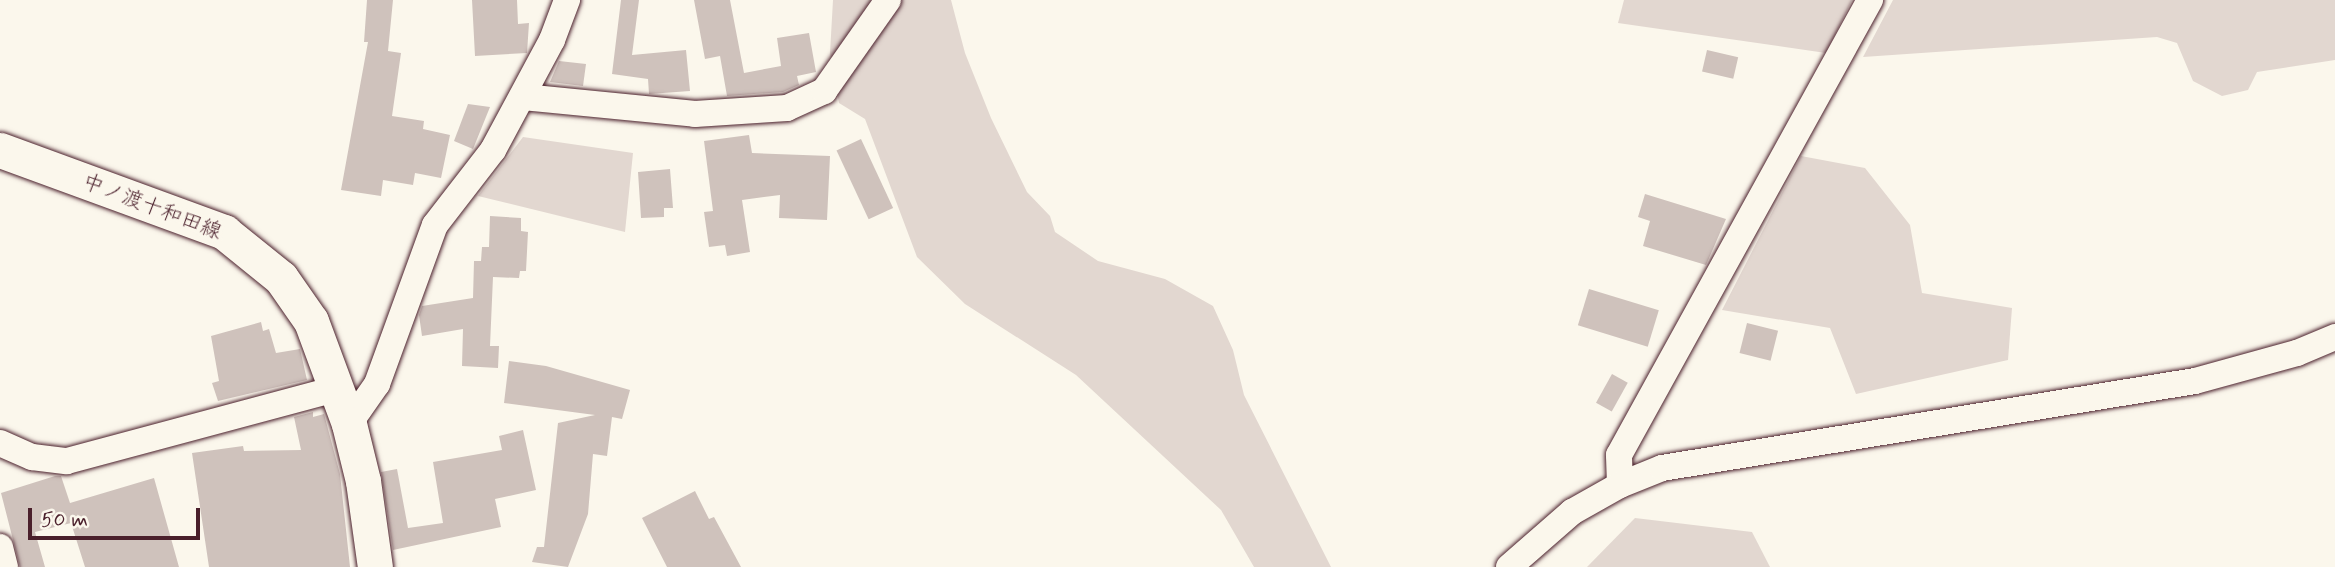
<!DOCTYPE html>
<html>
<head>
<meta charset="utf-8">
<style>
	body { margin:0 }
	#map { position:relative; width:2335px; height:567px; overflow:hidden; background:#fbf7ec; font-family:Mynerve,"Klee One",sans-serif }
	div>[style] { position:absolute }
	.green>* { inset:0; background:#e2d7d0 }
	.building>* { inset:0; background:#cfc2bc; transform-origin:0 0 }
	.roads { filter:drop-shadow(0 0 2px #4a1f2b) drop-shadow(0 0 2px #4a1f2b) }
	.minor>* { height:26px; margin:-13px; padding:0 13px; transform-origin:13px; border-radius:13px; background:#fbf7ec }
	.major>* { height:35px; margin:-17.5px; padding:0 17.5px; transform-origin:17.5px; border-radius:17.5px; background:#fbf7ec }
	span { translate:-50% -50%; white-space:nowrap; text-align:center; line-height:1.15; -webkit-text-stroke:7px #fbf7ec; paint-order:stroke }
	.street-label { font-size:21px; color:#4a1f2b }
	.scale { position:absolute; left:28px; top:508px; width:172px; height:32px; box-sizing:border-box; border:4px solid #4a1f2b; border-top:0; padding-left:9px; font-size:21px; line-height:24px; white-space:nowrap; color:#4a1f2b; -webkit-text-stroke:5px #fbf7ec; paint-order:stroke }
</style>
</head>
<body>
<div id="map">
	<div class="green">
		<i style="clip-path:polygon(833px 0,951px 0,965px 53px,991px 118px,1027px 192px,1050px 216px,1055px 232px,1098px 261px,1165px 279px,1213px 306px,1233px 350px,1244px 395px,1331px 567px,1254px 567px,1221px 510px,1076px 375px,965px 304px,917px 257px,865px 119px,839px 103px,830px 53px)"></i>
		<i style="clip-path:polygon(1624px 0,1852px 0,1826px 53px,1618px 23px)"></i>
		<i style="clip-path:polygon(1893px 0,2335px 0,2335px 60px,2257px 72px,2248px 90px,2222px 96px,2193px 81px,2177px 43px,2157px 37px,1863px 57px)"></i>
		<i style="clip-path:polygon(523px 137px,633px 153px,625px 232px,478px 196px)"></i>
		<i style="clip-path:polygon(1801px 156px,1865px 168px,1910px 225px,1922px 293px,2012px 308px,2008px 360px,1856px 394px,1830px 328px,1722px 310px)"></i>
		<i style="clip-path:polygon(1635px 518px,1752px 532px,1770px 567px,1587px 567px)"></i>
	</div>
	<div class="building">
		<i style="clip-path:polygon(367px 0,393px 0,388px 51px,401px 53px,392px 116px,424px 121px,423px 129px,450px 135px,441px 178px,415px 173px,413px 185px,383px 180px,381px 196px,341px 190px,368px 42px,364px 42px)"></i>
		<i style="clip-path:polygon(472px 0,517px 0,518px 24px,529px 23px,527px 53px,475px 56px)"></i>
		<i style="clip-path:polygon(621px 0,639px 0,632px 55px,686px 50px,690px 91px,649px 94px,648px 79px,612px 74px)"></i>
		<i style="clip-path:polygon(694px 0,730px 0,744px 73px,781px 66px,777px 38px,809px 33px,816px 72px,797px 76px,799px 85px,783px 92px,727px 96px,720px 56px,705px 59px)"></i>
		<i style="left:1707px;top:50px;width:32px;height:22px;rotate:13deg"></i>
		<i style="clip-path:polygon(559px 61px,586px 64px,583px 86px,550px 82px)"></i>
		<i style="clip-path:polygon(468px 104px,490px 107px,473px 149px,454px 141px)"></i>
		<i style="clip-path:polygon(749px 135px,752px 153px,830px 156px,827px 220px,779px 218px,780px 195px,742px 200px,750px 252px,727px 256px,725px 245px,709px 247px,704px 212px,713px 211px,704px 141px)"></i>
		<i style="left:861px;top:139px;width:76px;height:27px;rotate:65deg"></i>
		<i style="clip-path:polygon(670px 169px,673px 208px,664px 208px,664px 217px,641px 218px,638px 172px)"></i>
		<i style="clip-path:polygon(1645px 194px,1726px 219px,1706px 265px,1643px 246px,1650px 221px,1638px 217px)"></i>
		<i style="clip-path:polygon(490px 216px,521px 218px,521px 231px,528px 232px,526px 271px,520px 271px,519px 278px,493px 277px,490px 346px,499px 346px,498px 368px,462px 366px,463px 329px,422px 336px,419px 315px,422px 306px,473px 298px,474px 261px,481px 261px,482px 247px,489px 247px)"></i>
		<i style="left:1589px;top:289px;width:73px;height:38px;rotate:17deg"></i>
		<i style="clip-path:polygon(261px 322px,263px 331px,269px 329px,276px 353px,300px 349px,307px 380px,218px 401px,212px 383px,219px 381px,211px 336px)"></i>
		<i style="left:1747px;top:323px;width:32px;height:31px;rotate:14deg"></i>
		<i style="clip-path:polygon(509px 361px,546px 366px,630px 390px,622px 419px,612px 417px,607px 456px,593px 454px,588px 514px,568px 567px,532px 562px,537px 547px,544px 547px,558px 423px,595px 415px,504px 403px)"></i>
		<i style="left:1612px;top:374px;width:18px;height:33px;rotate:29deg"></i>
		<i style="clip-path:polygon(313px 412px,313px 417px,324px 414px,340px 474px,350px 567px,209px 567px,192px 453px,243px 446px,244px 451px,301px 450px,294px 417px)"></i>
		<i style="clip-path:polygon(523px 430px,536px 490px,495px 499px,501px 527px,393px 550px,381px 472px,397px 469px,408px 528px,443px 523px,433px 462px,502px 450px,499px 436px)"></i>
		<i style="clip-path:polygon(55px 476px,61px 476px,70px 503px,154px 478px,179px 567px,85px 567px,71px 523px,35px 532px,45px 567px,20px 567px,1px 493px)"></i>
		<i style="clip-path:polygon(695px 491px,709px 519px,714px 517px,741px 567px,667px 567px,642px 518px)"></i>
	</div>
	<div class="roads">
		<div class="minor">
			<i style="left:523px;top:97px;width:173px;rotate:5.6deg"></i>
			<i style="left:695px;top:114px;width:92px;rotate:-3.7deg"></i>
			<i style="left:787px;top:108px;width:41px;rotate:-24.7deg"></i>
			<i style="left:824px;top:91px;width:111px;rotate:-54.9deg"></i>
			<i style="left:349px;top:424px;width:49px;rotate:-55deg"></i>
			<i style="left:377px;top:384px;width:169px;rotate:-70deg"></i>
			<i style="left:435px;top:225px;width:95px;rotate:-52.3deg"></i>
			<i style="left:493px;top:150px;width:125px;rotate:-61.8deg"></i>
			<i style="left:552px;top:40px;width:43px;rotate:-69.4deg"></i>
			<i style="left:0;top:443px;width:35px;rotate:24deg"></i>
			<i style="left:32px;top:457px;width:35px;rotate:7deg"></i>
			<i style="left:67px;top:461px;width:278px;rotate:-15deg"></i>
			<i style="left:1620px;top:485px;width:30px;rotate:-92deg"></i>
			<i style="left:1619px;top:455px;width:520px;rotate:-61.12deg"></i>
			<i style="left:0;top:547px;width:21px;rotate:76deg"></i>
			<i style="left:1509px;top:567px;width:84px;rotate:-41.1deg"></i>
			<i style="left:1572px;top:512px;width:55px;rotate:-29.4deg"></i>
			<i style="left:1620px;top:485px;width:45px;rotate:-22deg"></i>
			<i style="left:1662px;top:468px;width:540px;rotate:-9.27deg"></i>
			<i style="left:2195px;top:381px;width:106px;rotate:-15.4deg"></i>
			<i style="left:2297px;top:353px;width:41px;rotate:-22.8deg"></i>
		</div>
		<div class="major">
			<i style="left:0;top:150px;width:239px;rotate:20.1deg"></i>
			<i style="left:224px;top:232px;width:73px;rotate:38.9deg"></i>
			<i style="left:281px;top:278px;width:52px;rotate:55.1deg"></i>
			<i style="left:311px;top:321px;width:110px;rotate:69.7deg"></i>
			<i style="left:349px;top:424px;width:59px;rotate:76.2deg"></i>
			<i style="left:363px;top:481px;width:87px;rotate:82.1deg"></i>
		</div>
	</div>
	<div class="street-label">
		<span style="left:152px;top:207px;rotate:21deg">中ノ渡十和田線</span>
	</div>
	<div class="scale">50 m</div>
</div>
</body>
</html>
